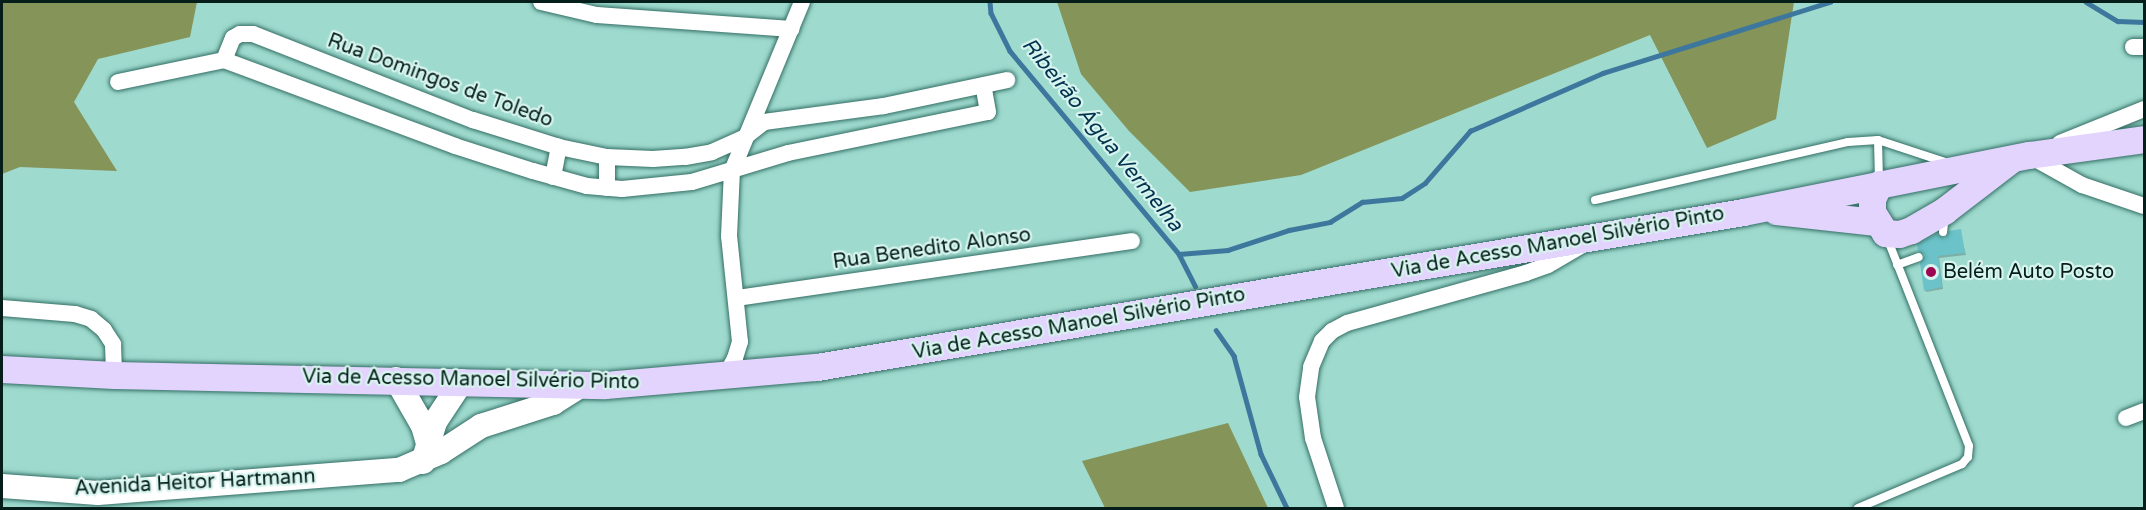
<!DOCTYPE html>
<html>
<head>
<meta charset="utf-8">
<style>
	body { margin:0 }
	#map { position:relative; width:2146px; height:510px; overflow:hidden; background:#9edace; font-family:"Varela Round",sans-serif }
	div>[style] { position:absolute }
	.forest>* { inset:0; background:#859459 }
	.shadow>* { inset:0; background:#0003 }
	.stream>* { height:4.5px; margin:-2.25px; padding:0 2.25px; transform-origin:2.25px; border-radius:2.25px; background:#3e779d }
	.building>* { inset:0; background:#6bc2c8 }
	.roads { filter:drop-shadow(0 0 2px #346f65) drop-shadow(0 0 2px #346f65) }
	.lane>* { height:8px; margin:-4px; padding:0 4px; transform-origin:4px; border-radius:4px; background:#fff }
	.street>* { height:16px; margin:-8px; padding:0 8px; transform-origin:8px; border-radius:8px; background:#fff }
	.secondary>* { height:24px; margin:-12px; padding:0 12px; transform-origin:12px; border-radius:12px; background:#fff }
	.primary>* { height:27px; margin:-13.5px; padding:0 13.5px; transform-origin:13.5px; border-radius:13.5px; background:#e3d4fe }
	.dots>* { width:16px; height:16px; translate:-50% -50%; box-sizing:border-box; border:3px solid #d7f4ee; border-radius:50% }
	span { translate:-50% -50%; white-space:nowrap; text-align:center; line-height:1.15; -webkit-text-stroke:4.5px #d7f4ee; paint-order:stroke }
	.street-label { font-size:20px; color:#051e1a }
	.poi-label { font-size:20px; color:#051e1a }
	.left { translate:0 -50%; text-align:left }
	.water-label { font-size:21px; color:#02334e; font-style:italic }
	.frame { position:absolute; inset:0; border:3px solid #051e1a; pointer-events:none }
</style>
</head>
<body>
<div id="map">
	<div class="forest">
		<i style="clip-path:polygon(2px 2px,197px 2px,190px 37px,98px 59px,74px 102px,117px 171px,20px 167px,2px 174px)"></i>
		<i style="clip-path:polygon(1057px 2px,1794px 2px,1776px 119px,1707px 148px,1650px 35px,1301px 175px,1190px 192px,1129px 131px,1081px 74px)"></i>
		<i style="clip-path:polygon(1228px 423px,1268px 508px,1105px 508px,1082px 461px)"></i>
	</div>
	<div class="shadow">
		<i style="clip-path:polygon(1960px 231px,1966px 255px,1939px 258px,1943px 289px,1926px 292px,1926px 256px,1920px 250px)"></i>
	</div>
	<div class="stream">
		<i style="left:990px;top:2px;width:11px;rotate:85deg"></i>
		<i style="left:991px;top:13px;width:42px;rotate:63.4deg"></i>
		<i style="left:1010px;top:51px;width:264px;rotate:50.2deg"></i>
		<i style="left:1179px;top:254px;width:36px;rotate:63deg"></i>
		<i style="left:2086px;top:2px;width:37px;rotate:31deg"></i>
		<i style="left:2118px;top:21px;width:26px;rotate:2deg"></i>
		<i style="left:1179px;top:254px;width:49px;rotate:-4.7deg"></i>
		<i style="left:1228px;top:250px;width:64px;rotate:-18.2deg"></i>
		<i style="left:1289px;top:230px;width:42px;rotate:-11deg"></i>
		<i style="left:1330px;top:222px;width:38px;rotate:-32deg"></i>
		<i style="left:1362px;top:202px;width:40px;rotate:-5.7deg"></i>
		<i style="left:1402px;top:198px;width:27px;rotate:-33deg"></i>
		<i style="left:1425px;top:183px;width:69px;rotate:-49.1deg"></i>
		<i style="left:1470px;top:131px;width:145px;rotate:-23.6deg"></i>
		<i style="left:1603px;top:73px;width:238px;rotate:-17.4deg"></i>
		<i style="left:1216px;top:330px;width:32px;rotate:55deg"></i>
		<i style="left:1234px;top:356px;width:102px;rotate:74.6deg"></i>
		<i style="left:1261px;top:454px;width:60px;rotate:64.3deg"></i>
	</div>
	<div class="building">
		<i style="clip-path:polygon(1961px 229px,1965px 253px,1938px 256px,1942px 287px,1924px 291px,1920px 263px,1925px 255px,1918px 251px,1917px 244px,1936px 234px,1945px 238px,1949px 231px)"></i>
	</div>
	<div class="roads">
		<div class="lane">
			<i style="left:1878px;top:140px;width:42px;rotate:88.6deg"></i>
			<i style="left:1595px;top:200px;width:260px;rotate:-12.9deg"></i>
			<i style="left:1848px;top:142px;width:30px;rotate:-4deg"></i>
			<i style="left:1878px;top:140px;width:74px;rotate:18.2deg"></i>
			<i style="left:1943px;top:232px;width:17px;rotate:-83deg"></i>
			<i style="left:1897px;top:265px;width:23px;rotate:-20deg"></i>
			<i style="left:1858px;top:508px;width:113px;rotate:-22.9deg"></i>
			<i style="left:1962px;top:464px;width:9px;rotate:-49deg"></i>
			<i style="left:1968px;top:457px;width:11px;rotate:-85deg"></i>
			<i style="left:1969px;top:446px;width:224px;rotate:-111.5deg"></i>
		</div>
		<div class="street">
			<i style="left:541px;top:2px;width:57px;rotate:13.1deg"></i>
			<i style="left:597px;top:15px;width:195px;rotate:4.1deg"></i>
			<i style="left:2133px;top:47px;width:11px"></i>
			<i style="left:224px;top:60px;width:24px;rotate:-68deg"></i>
			<i style="left:233px;top:38px;width:8px;rotate:-30deg"></i>
			<i style="left:240px;top:34px;width:13px"></i>
			<i style="left:253px;top:34px;width:236px;rotate:21.4deg"></i>
			<i style="left:473px;top:120px;width:90px;rotate:17.4deg"></i>
			<i style="left:559px;top:147px;width:49px;rotate:11.8deg"></i>
			<i style="left:607px;top:157px;width:46px;rotate:2.5deg"></i>
			<i style="left:653px;top:159px;width:32px;rotate:-4deg"></i>
			<i style="left:685px;top:157px;width:27px;rotate:-10deg"></i>
			<i style="left:712px;top:152px;width:36px;rotate:-24deg"></i>
			<i style="left:745px;top:137px;width:24px;rotate:-38deg"></i>
			<i style="left:764px;top:122px;width:121px;rotate:-7.6deg"></i>
			<i style="left:884px;top:106px;width:126px;rotate:-11.9deg"></i>
			<i style="left:118px;top:82px;width:108px;rotate:-11.7deg"></i>
			<i style="left:224px;top:60px;width:246px;rotate:20.4deg"></i>
			<i style="left:455px;top:146px;width:82px;rotate:17.8deg"></i>
			<i style="left:533px;top:171px;width:56px;rotate:15.5deg"></i>
			<i style="left:587px;top:186px;width:35px;rotate:5deg"></i>
			<i style="left:622px;top:189px;width:70px;rotate:-5.7deg"></i>
			<i style="left:692px;top:182px;width:100px;rotate:-16.8deg"></i>
			<i style="left:788px;top:153px;width:204px;rotate:-11.6deg"></i>
			<i style="left:988px;top:112px;width:27px;rotate:-100deg"></i>
			<i style="left:2060px;top:143px;width:91px;rotate:-22deg"></i>
			<i style="left:2030px;top:156px;width:60px;rotate:29.1deg"></i>
			<i style="left:2082px;top:185px;width:65px;rotate:18.7deg"></i>
			<i style="left:553px;top:177px;width:31px;rotate:-79deg"></i>
			<i style="left:607px;top:188px;width:31px;rotate:-90deg"></i>
			<i style="left:737px;top:298px;width:399px;rotate:-8.2deg"></i>
			<i style="left:2px;top:308px;width:73px;rotate:4.7deg"></i>
			<i style="left:75px;top:314px;width:17px;rotate:17deg"></i>
			<i style="left:91px;top:319px;width:17px;rotate:40deg"></i>
			<i style="left:104px;top:330px;width:17px;rotate:57deg"></i>
			<i style="left:113px;top:344px;width:31px;rotate:88deg"></i>
			<i style="left:726px;top:375px;width:19px;rotate:-62deg"></i>
			<i style="left:735px;top:358px;width:17px;rotate:-73deg"></i>
			<i style="left:740px;top:342px;width:107px;rotate:-95.9deg"></i>
			<i style="left:729px;top:236px;width:65px;rotate:-87.4deg"></i>
			<i style="left:732px;top:171px;width:183px;rotate:-67.5deg"></i>
			<i style="left:2126px;top:418px;width:19px;rotate:-21deg"></i>
			<i style="left:1336px;top:508px;width:74px;rotate:-108.2deg"></i>
			<i style="left:1313px;top:438px;width:41px;rotate:-98.3deg"></i>
			<i style="left:1307px;top:397px;width:30px;rotate:-82deg"></i>
			<i style="left:1311px;top:367px;width:28px;rotate:-67deg"></i>
			<i style="left:1322px;top:341px;width:14px;rotate:-45deg"></i>
			<i style="left:1332px;top:331px;width:17px;rotate:-28deg"></i>
			<i style="left:1347px;top:323px;width:186px;rotate:-15.6deg"></i>
			<i style="left:1526px;top:273px;width:23px;rotate:-20deg"></i>
			<i style="left:1548px;top:265px;width:44px;rotate:-30.1deg"></i>
		</div>
		<div class="secondary">
			<i style="left:396px;top:379px;width:54px;rotate:60.1deg"></i>
			<i style="left:423px;top:426px;width:18px;rotate:74deg"></i>
			<i style="left:423px;top:462px;width:42px;rotate:-73.3deg"></i>
			<i style="left:435px;top:422px;width:49px;rotate:-56.6deg"></i>
			<i style="left:2px;top:486px;width:96px;rotate:4.2deg"></i>
			<i style="left:98px;top:493px;width:302px;rotate:-4.4deg"></i>
			<i style="left:399px;top:470px;width:46px;rotate:-23.2deg"></i>
			<i style="left:441px;top:452px;width:48px;rotate:-33deg"></i>
			<i style="left:481px;top:426px;width:76px;rotate:-17.7deg"></i>
			<i style="left:553px;top:403px;width:36px;rotate:-32deg"></i>
		</div>
		<div class="primary">
			<i style="left:1879px;top:184px;width:17px;rotate:115deg"></i>
			<i style="left:1872px;top:199px;width:13px;rotate:90deg"></i>
			<i style="left:1872px;top:212px;width:25px;rotate:58deg"></i>
			<i style="left:1885px;top:233px;width:14px;rotate:4deg"></i>
			<i style="left:1899px;top:234px;width:13px;rotate:-18deg"></i>
			<i style="left:1911px;top:230px;width:39px;rotate:-30deg"></i>
			<i style="left:1945px;top:210px;width:81px;rotate:-37.4deg"></i>
			<i style="left:1776px;top:211px;width:101px;rotate:6.3deg"></i>
			<i style="left:2px;top:369px;width:112px;rotate:3.1deg"></i>
			<i style="left:114px;top:375px;width:491px;rotate:1.2deg"></i>
			<i style="left:605px;top:385px;width:213px;rotate:-4.9deg"></i>
			<i style="left:817px;top:367px;width:939px;rotate:-9.5deg"></i>
			<i style="left:1743px;top:212px;width:292px;rotate:-11.3deg"></i>
			<i style="left:2029px;top:155px;width:116px;rotate:-7.9deg"></i>
		</div>
	</div>
	<div class="dots">
		<i style="left:1931px;top:272px;background:#9d0651"></i>
	</div>
	<div class="street-label">
		<span style="left:440px;top:81px;rotate:20deg">Rua Domingos de Toledo</span>
		<span style="left:1558px;top:243px;rotate:-10deg">Via de Acesso Manoel Silvério Pinto</span>
		<span style="left:932px;top:249px;rotate:-8deg">Rua Benedito Alonso</span>
		<span style="left:1079px;top:324px;rotate:-10deg">Via de Acesso Manoel Silvério Pinto</span>
		<span style="left:471px;top:380px;rotate:1deg">Via de Acesso Manoel Silvério Pinto</span>
		<span style="left:195px;top:483px;rotate:-3deg">Avenida Heitor Hartmann</span>
	</div>
	<div class="poi-label">
		<span class="left" style="left:1943px;top:272px">Belém Auto Posto</span>
	</div>
	<div class="water-label">
		<span style="left:1102px;top:135px;rotate:51deg">Ribeirão Água Vermelha</span>
	</div>
	<div class="frame"></div>
</div>
</body>
</html>
